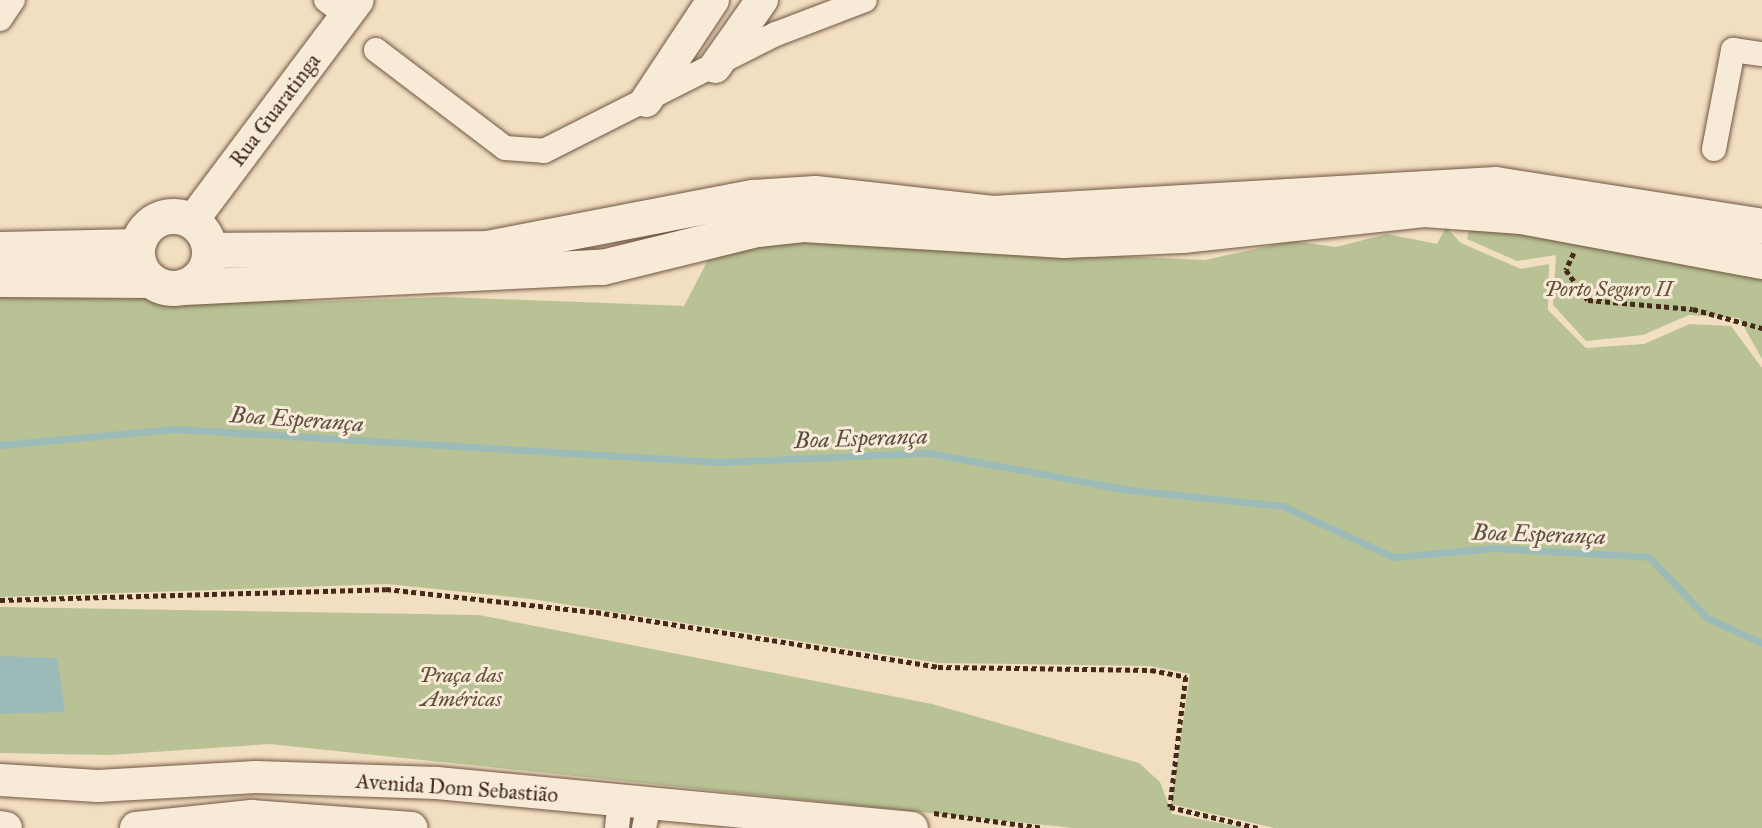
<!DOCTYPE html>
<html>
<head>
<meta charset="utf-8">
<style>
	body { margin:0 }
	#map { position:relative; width:1762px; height:828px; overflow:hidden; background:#f2dec1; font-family:"IM FELL Great Primer",serif }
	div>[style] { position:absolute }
	.green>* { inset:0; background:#b8c294 }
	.water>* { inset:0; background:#9cbbb8 }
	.stream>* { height:7px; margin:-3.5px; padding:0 3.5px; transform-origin:3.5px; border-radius:3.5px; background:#9cbbb8 }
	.path>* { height:4.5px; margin-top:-2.25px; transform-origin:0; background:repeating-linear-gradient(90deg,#452919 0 5px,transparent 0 8.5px) }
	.roads { filter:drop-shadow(0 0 2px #705643) drop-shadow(0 0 2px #705643) }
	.minor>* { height:24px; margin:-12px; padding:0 12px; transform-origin:12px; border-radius:12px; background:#f7ead7 }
	.tertiary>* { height:32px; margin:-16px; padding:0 16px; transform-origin:16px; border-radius:16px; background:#f7ead7 }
	.secondary>* { height:35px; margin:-17.5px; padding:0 17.5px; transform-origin:17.5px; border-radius:17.5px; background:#f7ead7 }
	.secondary>.ring { margin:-17.5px; padding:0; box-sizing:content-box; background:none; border:35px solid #f7ead7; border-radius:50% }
	span { translate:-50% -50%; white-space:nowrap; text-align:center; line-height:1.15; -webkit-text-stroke:6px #f7ead7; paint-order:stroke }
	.street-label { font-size:21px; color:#452919 }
	.park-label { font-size:21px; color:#624f38; font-style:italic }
	.water-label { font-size:23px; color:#5b4e41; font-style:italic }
</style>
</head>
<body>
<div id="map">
	<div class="green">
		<i style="clip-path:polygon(1471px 224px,1762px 269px,1762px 359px,1739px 318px,1689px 315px,1643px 335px,1586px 341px,1553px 305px,1556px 255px,1517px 261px,1467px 239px)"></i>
		<i style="clip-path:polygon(1446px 227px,1461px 243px,1521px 269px,1549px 264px,1548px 310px,1586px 348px,1644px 344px,1690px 324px,1731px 326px,1762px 368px,1762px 828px,1274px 828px,1171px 804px,1190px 674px,1150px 666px,939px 663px,531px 599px,387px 584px,0 597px,0 291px,126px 299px,248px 293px,302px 302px,445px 297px,684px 306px,708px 260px,781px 241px,1205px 260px,1292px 241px,1336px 247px,1387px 234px,1437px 244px)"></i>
		<i style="clip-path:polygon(0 607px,479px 615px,932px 704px,1139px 763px,1160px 782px,1172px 814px,1246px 828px,1073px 828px,269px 744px,110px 755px,0 753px)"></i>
	</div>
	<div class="water">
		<i style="clip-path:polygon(0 656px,57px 658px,65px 712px,0 714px)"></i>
	</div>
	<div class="stream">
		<i style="left:0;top:445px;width:176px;rotate:-5.2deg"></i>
		<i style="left:175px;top:429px;width:545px;rotate:3.47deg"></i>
		<i style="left:719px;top:462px;width:210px;rotate:-2.5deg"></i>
		<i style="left:929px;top:453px;width:203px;rotate:10.5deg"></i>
		<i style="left:1129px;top:490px;width:155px;rotate:5.9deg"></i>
		<i style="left:1283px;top:506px;width:121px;rotate:24.9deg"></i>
		<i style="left:1393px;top:557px;width:102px;rotate:-5deg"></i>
		<i style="left:1495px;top:548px;width:154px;rotate:3.3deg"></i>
		<i style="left:1649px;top:557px;width:84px;rotate:46.4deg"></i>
		<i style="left:1707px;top:618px;width:60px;rotate:24.4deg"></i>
	</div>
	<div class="path">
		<i style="left:1574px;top:253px;width:19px;rotate:115deg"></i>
		<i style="left:1566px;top:270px;width:37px;rotate:54deg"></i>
		<i style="left:1588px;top:300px;width:105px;rotate:4.9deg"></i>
		<i style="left:1693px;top:309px;width:72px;rotate:15.4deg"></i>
		<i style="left:0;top:600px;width:386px;rotate:-1.6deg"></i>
		<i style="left:386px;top:589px;width:211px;rotate:6.3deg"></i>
		<i style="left:596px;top:612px;width:346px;rotate:9.1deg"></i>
		<i style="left:938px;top:667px;width:213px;rotate:0.8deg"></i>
		<i style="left:1151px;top:670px;width:36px;rotate:11deg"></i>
		<i style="left:1186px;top:677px;width:131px;rotate:97deg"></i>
		<i style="left:1170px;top:807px;width:90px;rotate:13.4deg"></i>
		<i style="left:934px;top:813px;width:111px;rotate:7.8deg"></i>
	</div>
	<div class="roads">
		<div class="minor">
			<i style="left:326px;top:0;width:26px;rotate:37deg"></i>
			<i style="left:0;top:19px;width:23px;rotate:-56deg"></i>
			<i style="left:376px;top:50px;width:162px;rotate:37.2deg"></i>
			<i style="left:505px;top:148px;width:39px;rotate:4deg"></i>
			<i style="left:544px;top:151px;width:260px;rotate:-26.8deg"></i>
			<i style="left:776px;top:34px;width:95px;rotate:-20.9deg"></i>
			<i style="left:1714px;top:149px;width:101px;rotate:-79.1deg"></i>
			<i style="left:1733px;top:50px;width:29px;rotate:8deg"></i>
			<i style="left:617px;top:828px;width:27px;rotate:-84deg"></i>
			<i style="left:644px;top:828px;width:25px;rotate:-78deg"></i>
		</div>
		<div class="tertiary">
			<i style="left:715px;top:67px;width:82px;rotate:-55deg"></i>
			<i style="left:646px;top:101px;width:121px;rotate:-56.4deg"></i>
			<i style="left:192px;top:221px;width:276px;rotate:-53.1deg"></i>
			<i style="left:0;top:780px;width:98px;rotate:3.5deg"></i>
			<i style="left:98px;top:786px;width:158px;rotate:-3.3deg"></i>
			<i style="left:256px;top:777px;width:181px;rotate:1.9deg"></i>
			<i style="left:437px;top:783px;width:477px;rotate:5.4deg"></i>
			<i style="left:0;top:827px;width:6px;rotate:9deg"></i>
			<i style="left:136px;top:828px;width:116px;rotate:-6deg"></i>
			<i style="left:251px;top:816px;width:161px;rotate:4.3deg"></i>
		</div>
		<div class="secondary">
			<i class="ring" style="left:137px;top:216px;width:37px;height:37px"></i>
			<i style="left:0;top:249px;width:137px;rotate:-1.3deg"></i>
			<i style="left:210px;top:250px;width:277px;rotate:-0.4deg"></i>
			<i style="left:487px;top:248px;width:271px;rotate:-10.9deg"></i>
			<i style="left:753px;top:197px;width:62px;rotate:-3.7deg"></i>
			<i style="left:815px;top:193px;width:178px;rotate:6.4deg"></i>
			<i style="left:992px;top:213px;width:504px;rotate:-3.3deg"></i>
			<i style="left:1495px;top:184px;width:270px;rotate:8.9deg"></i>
			<i style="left:0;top:279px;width:149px;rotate:0.4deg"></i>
			<i style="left:186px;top:287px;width:416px;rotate:-2.8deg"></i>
			<i style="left:602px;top:267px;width:160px;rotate:-13.8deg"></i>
			<i style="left:757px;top:229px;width:46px;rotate:-6.2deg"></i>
			<i style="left:803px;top:224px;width:261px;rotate:3.5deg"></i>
			<i style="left:1064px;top:240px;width:118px;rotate:-2.4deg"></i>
			<i style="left:1182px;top:235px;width:243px;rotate:-6.1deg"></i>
			<i style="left:1424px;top:209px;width:97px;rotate:4.1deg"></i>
			<i style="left:1521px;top:216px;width:245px;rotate:10.6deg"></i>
		</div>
	</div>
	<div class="street-label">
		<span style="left:275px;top:110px;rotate:-53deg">Rua Guaratinga</span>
		<span style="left:457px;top:788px;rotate:4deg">Avenida Dom Sebastião</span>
	</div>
	<div class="park-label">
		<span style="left:1608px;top:289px">Porto Seguro II</span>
		<span style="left:461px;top:687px">Praça das<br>Américas</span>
	</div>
	<div class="water-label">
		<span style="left:297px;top:419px;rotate:4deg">Boa Esperança</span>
		<span style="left:861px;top:438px;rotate:-2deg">Boa Esperança</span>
		<span style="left:1539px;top:534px;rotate:2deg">Boa Esperança</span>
	</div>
</div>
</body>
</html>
